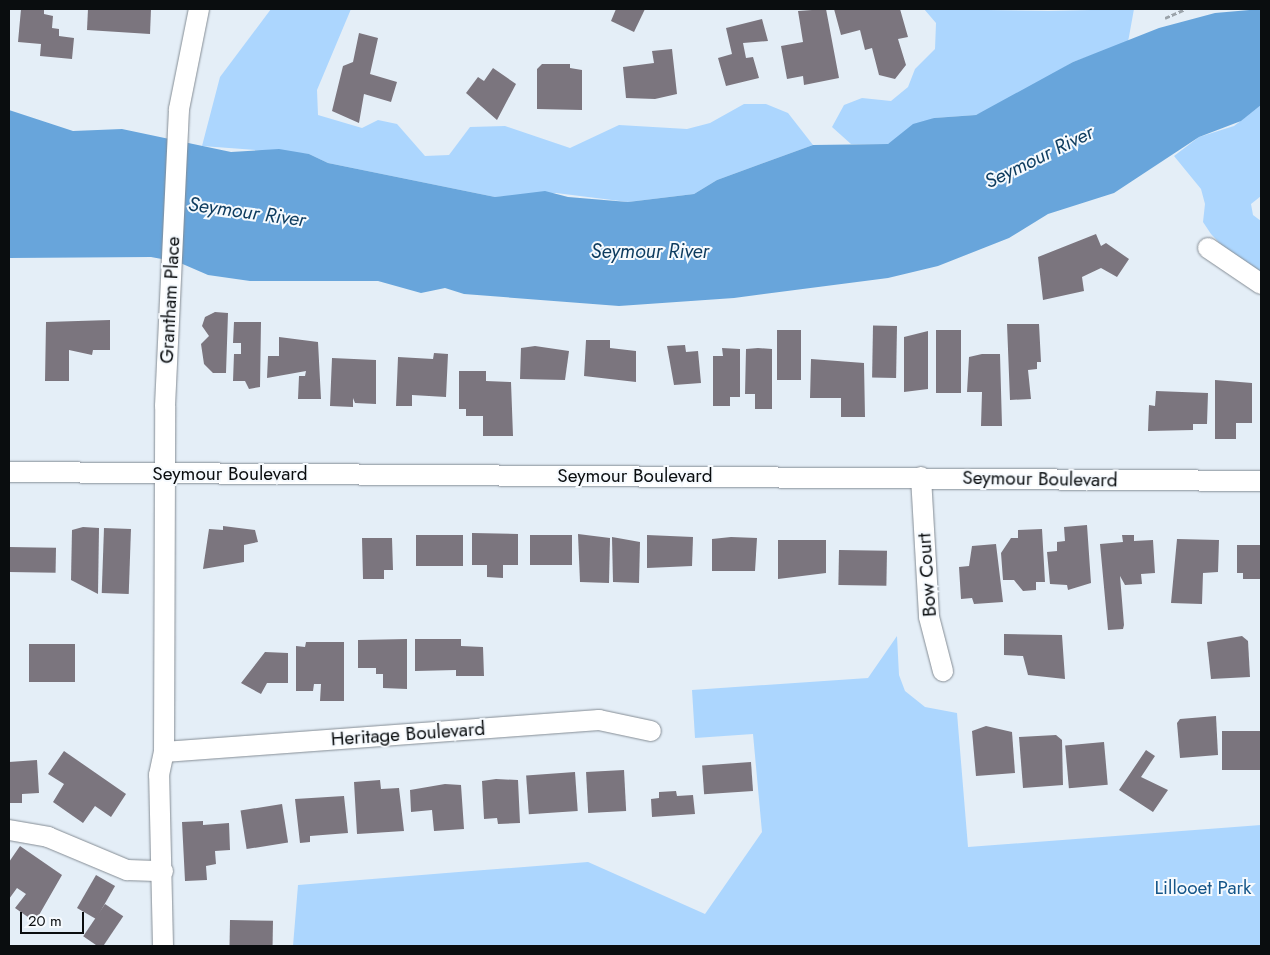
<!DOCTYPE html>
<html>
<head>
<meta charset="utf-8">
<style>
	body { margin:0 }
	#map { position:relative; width:1270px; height:955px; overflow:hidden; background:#e4eef7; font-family:Jost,sans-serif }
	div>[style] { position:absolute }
	.green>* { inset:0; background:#acd6fe }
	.water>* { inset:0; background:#68a5db }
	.building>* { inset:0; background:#7b757e; transform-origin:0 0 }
	.path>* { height:3px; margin-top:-1.5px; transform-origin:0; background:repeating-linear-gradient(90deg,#9ba3aa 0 5px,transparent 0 7.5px) }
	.roads { filter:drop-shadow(0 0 1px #858d95) drop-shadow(0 0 1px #858d95) }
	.minor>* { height:20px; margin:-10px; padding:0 10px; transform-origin:10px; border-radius:10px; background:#fff }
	span { translate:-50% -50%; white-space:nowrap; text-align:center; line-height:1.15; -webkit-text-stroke:4px #f6fafe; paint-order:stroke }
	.street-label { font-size:19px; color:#0a0d0f }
	.park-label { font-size:19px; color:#155689 }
	.water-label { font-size:20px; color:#0e3c5f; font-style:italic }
	.frame { position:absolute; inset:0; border:10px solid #0a0d0f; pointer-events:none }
	.scale { position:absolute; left:20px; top:912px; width:64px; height:22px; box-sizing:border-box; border:2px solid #0a0d0f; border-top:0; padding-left:6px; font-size:15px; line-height:18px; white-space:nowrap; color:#0a0d0f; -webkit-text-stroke:4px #f6fafe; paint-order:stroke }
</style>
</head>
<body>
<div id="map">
	<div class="green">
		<i style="clip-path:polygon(271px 9px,351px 9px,317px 90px,318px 115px,362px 128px,378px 120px,397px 124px,425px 156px,449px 155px,470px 127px,505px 126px,570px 148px,619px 125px,687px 129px,710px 123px,744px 104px,766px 104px,788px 113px,813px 145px,717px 180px,694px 194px,628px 202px,556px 193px,495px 197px,328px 163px,309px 154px,202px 146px,220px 77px)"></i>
		<i style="clip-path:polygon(924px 9px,1049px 11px,1134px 9px,1128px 42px,1073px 62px,1008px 101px,976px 115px,934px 118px,888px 144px,851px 144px,832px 127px,844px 105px,862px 98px,891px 101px,908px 87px,915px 69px,935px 49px,936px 23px)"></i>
		<i style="clip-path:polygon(1261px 105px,1261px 196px,1251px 204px,1253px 215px,1261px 221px,1261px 274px,1232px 256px,1211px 234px,1203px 222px,1205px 204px,1201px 189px,1174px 156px,1199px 137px,1234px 126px)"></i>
		<i style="clip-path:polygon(897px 636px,899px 675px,905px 691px,925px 707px,957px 713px,968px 847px,1261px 825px,1261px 946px,293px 946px,298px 885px,471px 871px,588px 862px,705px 914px,762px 832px,753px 734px,695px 738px,692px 690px,868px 678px)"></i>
	</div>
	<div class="water">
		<i style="clip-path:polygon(1261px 9px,1261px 105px,1241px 121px,1199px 137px,1114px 193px,1048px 214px,1009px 238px,938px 266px,888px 278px,734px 298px,619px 306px,464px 294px,445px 288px,421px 293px,378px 281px,250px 281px,208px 275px,178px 262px,151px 257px,9px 258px,9px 110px,73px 131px,122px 129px,231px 152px,279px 149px,309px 154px,328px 163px,495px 197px,545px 191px,568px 197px,628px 202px,694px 194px,717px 180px,813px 145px,888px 144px,913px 124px,934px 118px,976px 115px,1073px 62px,1159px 28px,1215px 13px)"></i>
	</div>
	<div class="building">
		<i style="clip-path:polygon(21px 9px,44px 9px,44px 14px,53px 16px,52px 28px,59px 29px,59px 36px,74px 38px,72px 59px,40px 56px,41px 44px,18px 42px)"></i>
		<i style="clip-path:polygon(88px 9px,151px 9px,150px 34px,87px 30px)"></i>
		<i style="clip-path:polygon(616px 9px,645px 9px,634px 32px,611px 21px)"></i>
		<i style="clip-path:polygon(826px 9px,839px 78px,804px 85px,803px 76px,787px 79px,781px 46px,803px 42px,798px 11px)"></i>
		<i style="clip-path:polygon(834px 9px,900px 9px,908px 37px,898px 39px,906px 65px,895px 79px,879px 75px,872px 48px,865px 50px,860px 30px,841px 35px)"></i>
		<i style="clip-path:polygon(762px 19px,768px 41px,743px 43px,746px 58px,753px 57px,759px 78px,726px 86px,718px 58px,732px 54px,726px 28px)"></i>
		<i style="clip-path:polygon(359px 33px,378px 38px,370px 74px,397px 82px,391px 102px,364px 94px,359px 123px,332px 111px,343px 66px,353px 62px)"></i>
		<i style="clip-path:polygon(672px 49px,677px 94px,655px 99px,626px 98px,623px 67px,654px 63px,652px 51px)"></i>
		<i style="clip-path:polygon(542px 64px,570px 64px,570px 68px,582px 70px,582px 110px,537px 109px,537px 69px)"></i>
		<i style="clip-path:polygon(493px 68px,516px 84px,497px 120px,466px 93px,478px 77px,484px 81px)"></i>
		<i style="clip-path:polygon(1096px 234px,1101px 246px,1106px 243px,1129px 259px,1117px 277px,1101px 268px,1082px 277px,1084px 291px,1043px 300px,1038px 257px)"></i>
		<i style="clip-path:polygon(215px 312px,228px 313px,226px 373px,213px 373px,204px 364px,201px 344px,209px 336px,202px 326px,205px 317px)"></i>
		<i style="clip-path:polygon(110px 320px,110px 350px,93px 350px,92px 355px,69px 350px,69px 381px,45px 381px,46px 322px)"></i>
		<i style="clip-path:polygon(234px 322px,261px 322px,260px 387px,249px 389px,245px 381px,233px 381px,234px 354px,241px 354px,241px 343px,233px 343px)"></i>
		<i style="clip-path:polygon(1007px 324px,1039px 324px,1041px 362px,1037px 362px,1037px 369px,1028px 370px,1031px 399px,1010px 400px)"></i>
		<i style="left:897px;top:326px;width:52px;height:24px;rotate:91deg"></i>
		<i style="left:777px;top:330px;width:24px;height:50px"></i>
		<i style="left:936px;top:330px;width:25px;height:63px"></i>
		<i style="clip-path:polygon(928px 331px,928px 389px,904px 392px,904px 337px)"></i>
		<i style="clip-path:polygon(279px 337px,318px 342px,321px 399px,298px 399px,299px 376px,305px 376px,306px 371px,267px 378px,268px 356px,279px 356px)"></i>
		<i style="clip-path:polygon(586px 340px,610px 340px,610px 348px,636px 351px,636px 382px,584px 376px)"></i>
		<i style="clip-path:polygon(685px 345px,686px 352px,698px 351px,701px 383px,674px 385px,667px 346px)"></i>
		<i style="clip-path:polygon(535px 346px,569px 351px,565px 380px,520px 379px,521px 348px)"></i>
		<i style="clip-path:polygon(722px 348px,740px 349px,740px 397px,730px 397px,730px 406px,713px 406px,713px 356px,723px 356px)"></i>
		<i style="clip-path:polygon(758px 348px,772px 349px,772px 409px,755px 409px,755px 394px,745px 394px,746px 349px)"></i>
		<i style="clip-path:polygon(434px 353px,448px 354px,446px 397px,412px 395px,412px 406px,396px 406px,398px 357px,433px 359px)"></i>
		<i style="clip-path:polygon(982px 354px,1000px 354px,1002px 426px,981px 426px,982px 392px,967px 392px,969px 357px)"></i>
		<i style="clip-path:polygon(332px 358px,376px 360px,376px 404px,355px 403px,353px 398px,353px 407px,330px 406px)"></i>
		<i style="clip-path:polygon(811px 359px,864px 363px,865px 417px,841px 417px,841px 398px,810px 398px)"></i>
		<i style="clip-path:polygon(459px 371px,486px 371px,486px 381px,511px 382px,513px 436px,483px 436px,483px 416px,466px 416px,466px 409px,459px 409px)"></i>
		<i style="clip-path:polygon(1215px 380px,1252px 383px,1252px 423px,1236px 423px,1236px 439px,1215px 439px)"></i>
		<i style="clip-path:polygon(1156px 391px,1208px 393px,1207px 424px,1193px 424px,1193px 430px,1148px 431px,1149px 405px,1155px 406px)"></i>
		<i style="clip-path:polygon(1087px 525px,1091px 583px,1068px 590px,1067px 585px,1050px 584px,1047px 552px,1057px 551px,1057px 542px,1065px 541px,1064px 527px)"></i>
		<i style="clip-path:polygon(223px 526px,255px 530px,258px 542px,244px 545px,244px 562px,203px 569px,209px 529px,223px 530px)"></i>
		<i style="clip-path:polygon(83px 527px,99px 528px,98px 594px,71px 580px,72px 530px)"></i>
		<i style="left:104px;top:528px;width:27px;height:65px;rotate:2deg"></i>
		<i style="clip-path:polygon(1042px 529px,1045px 582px,1036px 582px,1036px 590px,1023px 591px,1014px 580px,1003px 580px,1001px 553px,1011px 538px,1018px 538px,1018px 530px)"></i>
		<i style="clip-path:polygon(472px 533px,518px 534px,518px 565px,503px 565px,503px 578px,487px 577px,487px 565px,472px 565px)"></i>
		<i style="clip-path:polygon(578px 534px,610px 538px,609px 583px,580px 582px)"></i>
		<i style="left:416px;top:535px;width:47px;height:31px"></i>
		<i style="left:530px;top:535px;width:42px;height:30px"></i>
		<i style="clip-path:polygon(647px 535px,693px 537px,692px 566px,647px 568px)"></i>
		<i style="clip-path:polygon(1122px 535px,1134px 535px,1134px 541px,1153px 540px,1155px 573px,1141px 574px,1142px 584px,1125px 585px,1120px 576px,1124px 625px,1123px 629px,1108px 630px,1100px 544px,1123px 542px)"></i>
		<i style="clip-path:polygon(612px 537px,640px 542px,639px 583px,613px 582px)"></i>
		<i style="clip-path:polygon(731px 537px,757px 538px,755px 571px,712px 571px,712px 539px)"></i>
		<i style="clip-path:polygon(362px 538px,392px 538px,393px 570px,384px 570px,384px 579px,363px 579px)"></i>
		<i style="clip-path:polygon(1177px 539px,1219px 540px,1218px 572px,1203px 573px,1202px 604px,1171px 603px)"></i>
		<i style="clip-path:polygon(778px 540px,826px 540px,826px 573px,778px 579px)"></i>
		<i style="clip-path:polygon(996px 544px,1003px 602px,974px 604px,972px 598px,961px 599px,959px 567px,969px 566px,972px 546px)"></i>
		<i style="clip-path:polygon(1237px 545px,1261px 545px,1261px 579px,1243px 579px,1243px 573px,1237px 573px)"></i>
		<i style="left:9px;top:547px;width:47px;height:25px;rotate:1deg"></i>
		<i style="left:839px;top:550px;width:48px;height:35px;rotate:1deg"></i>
		<i style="clip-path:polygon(1004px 634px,1062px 635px,1065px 679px,1028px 675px,1023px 656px,1004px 655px)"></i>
		<i style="clip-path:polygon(1242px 636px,1248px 641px,1250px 677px,1211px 679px,1207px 642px)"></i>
		<i style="clip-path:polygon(407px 639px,407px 689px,383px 688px,383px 674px,376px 674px,376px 668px,358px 668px,358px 640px)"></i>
		<i style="clip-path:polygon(415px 639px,461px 639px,461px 646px,483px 647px,484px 676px,456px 676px,456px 670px,415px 671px)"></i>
		<i style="clip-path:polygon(306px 642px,344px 642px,344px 701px,320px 701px,321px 684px,314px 684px,313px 691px,296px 691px,296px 646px,305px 647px)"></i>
		<i style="left:29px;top:644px;width:46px;height:38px"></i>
		<i style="clip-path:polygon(265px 652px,288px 653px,288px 683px,267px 683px,261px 694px,241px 683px)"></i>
		<i style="clip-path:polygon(1216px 716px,1218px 755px,1180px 758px,1177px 723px,1180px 719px)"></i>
		<i style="clip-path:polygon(986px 726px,1012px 732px,1015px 773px,976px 776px,972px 731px)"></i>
		<i style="left:1261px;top:731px;width:39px;height:39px;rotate:90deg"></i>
		<i style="clip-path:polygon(1056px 735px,1062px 740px,1063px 785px,1023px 788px,1019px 737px)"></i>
		<i style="left:1104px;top:742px;width:43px;height:39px;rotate:85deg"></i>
		<i style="clip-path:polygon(1146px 750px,1155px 756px,1141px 777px,1168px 790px,1153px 812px,1119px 790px)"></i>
		<i style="clip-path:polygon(64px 751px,126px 794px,111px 817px,95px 806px,83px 823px,53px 802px,64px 784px,48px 774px)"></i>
		<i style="clip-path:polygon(37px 760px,39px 793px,22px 794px,22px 803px,9px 803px,9px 762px)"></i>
		<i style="left:751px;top:762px;width:29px;height:49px;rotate:86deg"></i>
		<i style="left:624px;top:770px;width:41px;height:38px;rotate:87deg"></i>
		<i style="left:575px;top:772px;width:39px;height:49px;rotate:86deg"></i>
		<i style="clip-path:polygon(496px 779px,518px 780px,520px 823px,498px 824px,497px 818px,484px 819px,482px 781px)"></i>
		<i style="clip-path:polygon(380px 780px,381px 789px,399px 788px,404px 831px,357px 834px,354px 782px)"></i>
		<i style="clip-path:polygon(445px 784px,461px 785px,464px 829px,434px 831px,432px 810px,411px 812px,410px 790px)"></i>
		<i style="clip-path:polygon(676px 791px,677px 796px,693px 795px,695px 814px,652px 817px,651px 799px,659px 798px,659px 792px)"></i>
		<i style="clip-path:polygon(344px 796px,348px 833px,310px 836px,310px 842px,300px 843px,295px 799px)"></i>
		<i style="left:282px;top:804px;width:39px;height:42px;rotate:81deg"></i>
		<i style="clip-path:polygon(203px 821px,203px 825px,229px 823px,230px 850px,215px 851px,216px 864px,206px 866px,207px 880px,185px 881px,182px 822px)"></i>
		<i style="clip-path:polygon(20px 846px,62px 875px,35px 922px,15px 908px,26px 894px,17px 888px,9px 899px,9px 862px)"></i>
		<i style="left:96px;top:875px;width:22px;height:38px;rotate:30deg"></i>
		<i style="left:105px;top:904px;width:22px;height:39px;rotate:34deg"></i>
		<i style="left:230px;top:920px;width:43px;height:26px;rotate:1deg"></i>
	</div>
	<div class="path">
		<i style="left:1165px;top:18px;width:22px;rotate:-24deg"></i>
	</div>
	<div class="roads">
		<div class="minor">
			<i style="left:1208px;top:248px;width:64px;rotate:34.2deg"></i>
			<i style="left:9px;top:472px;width:1252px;rotate:0.41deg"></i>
			<i style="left:921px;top:477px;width:140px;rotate:86.7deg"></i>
			<i style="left:929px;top:617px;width:56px;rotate:75.5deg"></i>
			<i style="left:164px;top:752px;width:436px;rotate:-4.2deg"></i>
			<i style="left:599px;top:720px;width:53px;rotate:11.9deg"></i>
			<i style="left:9px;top:830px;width:40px;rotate:10deg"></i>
			<i style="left:48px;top:837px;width:86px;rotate:22.7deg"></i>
			<i style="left:127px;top:870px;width:36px;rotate:2deg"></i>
			<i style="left:163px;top:946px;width:171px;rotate:-91.3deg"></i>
			<i style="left:159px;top:775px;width:24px;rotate:-78deg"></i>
			<i style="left:164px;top:752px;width:346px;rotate:-89.8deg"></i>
			<i style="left:165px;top:406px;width:297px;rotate:-87.3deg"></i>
			<i style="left:179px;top:109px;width:102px;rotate:-78.7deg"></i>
		</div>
	</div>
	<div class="street-label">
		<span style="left:170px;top:300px;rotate:-87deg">Grantham Place</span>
		<span style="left:230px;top:474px">Seymour Boulevard</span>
		<span style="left:635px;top:476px">Seymour Boulevard</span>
		<span style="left:1040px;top:479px;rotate:1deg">Seymour Boulevard</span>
		<span style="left:927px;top:575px;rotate:-94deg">Bow Court</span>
		<span style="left:408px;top:734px;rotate:-4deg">Heritage Boulevard</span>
	</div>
	<div class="park-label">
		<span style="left:1203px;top:888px">Lillooet Park</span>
	</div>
	<div class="water-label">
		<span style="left:1039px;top:157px;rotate:-26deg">Seymour River</span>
		<span style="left:247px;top:212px;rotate:8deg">Seymour River</span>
		<span style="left:650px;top:251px">Seymour River</span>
	</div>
	<div class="frame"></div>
	<div class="scale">20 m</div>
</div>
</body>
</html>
